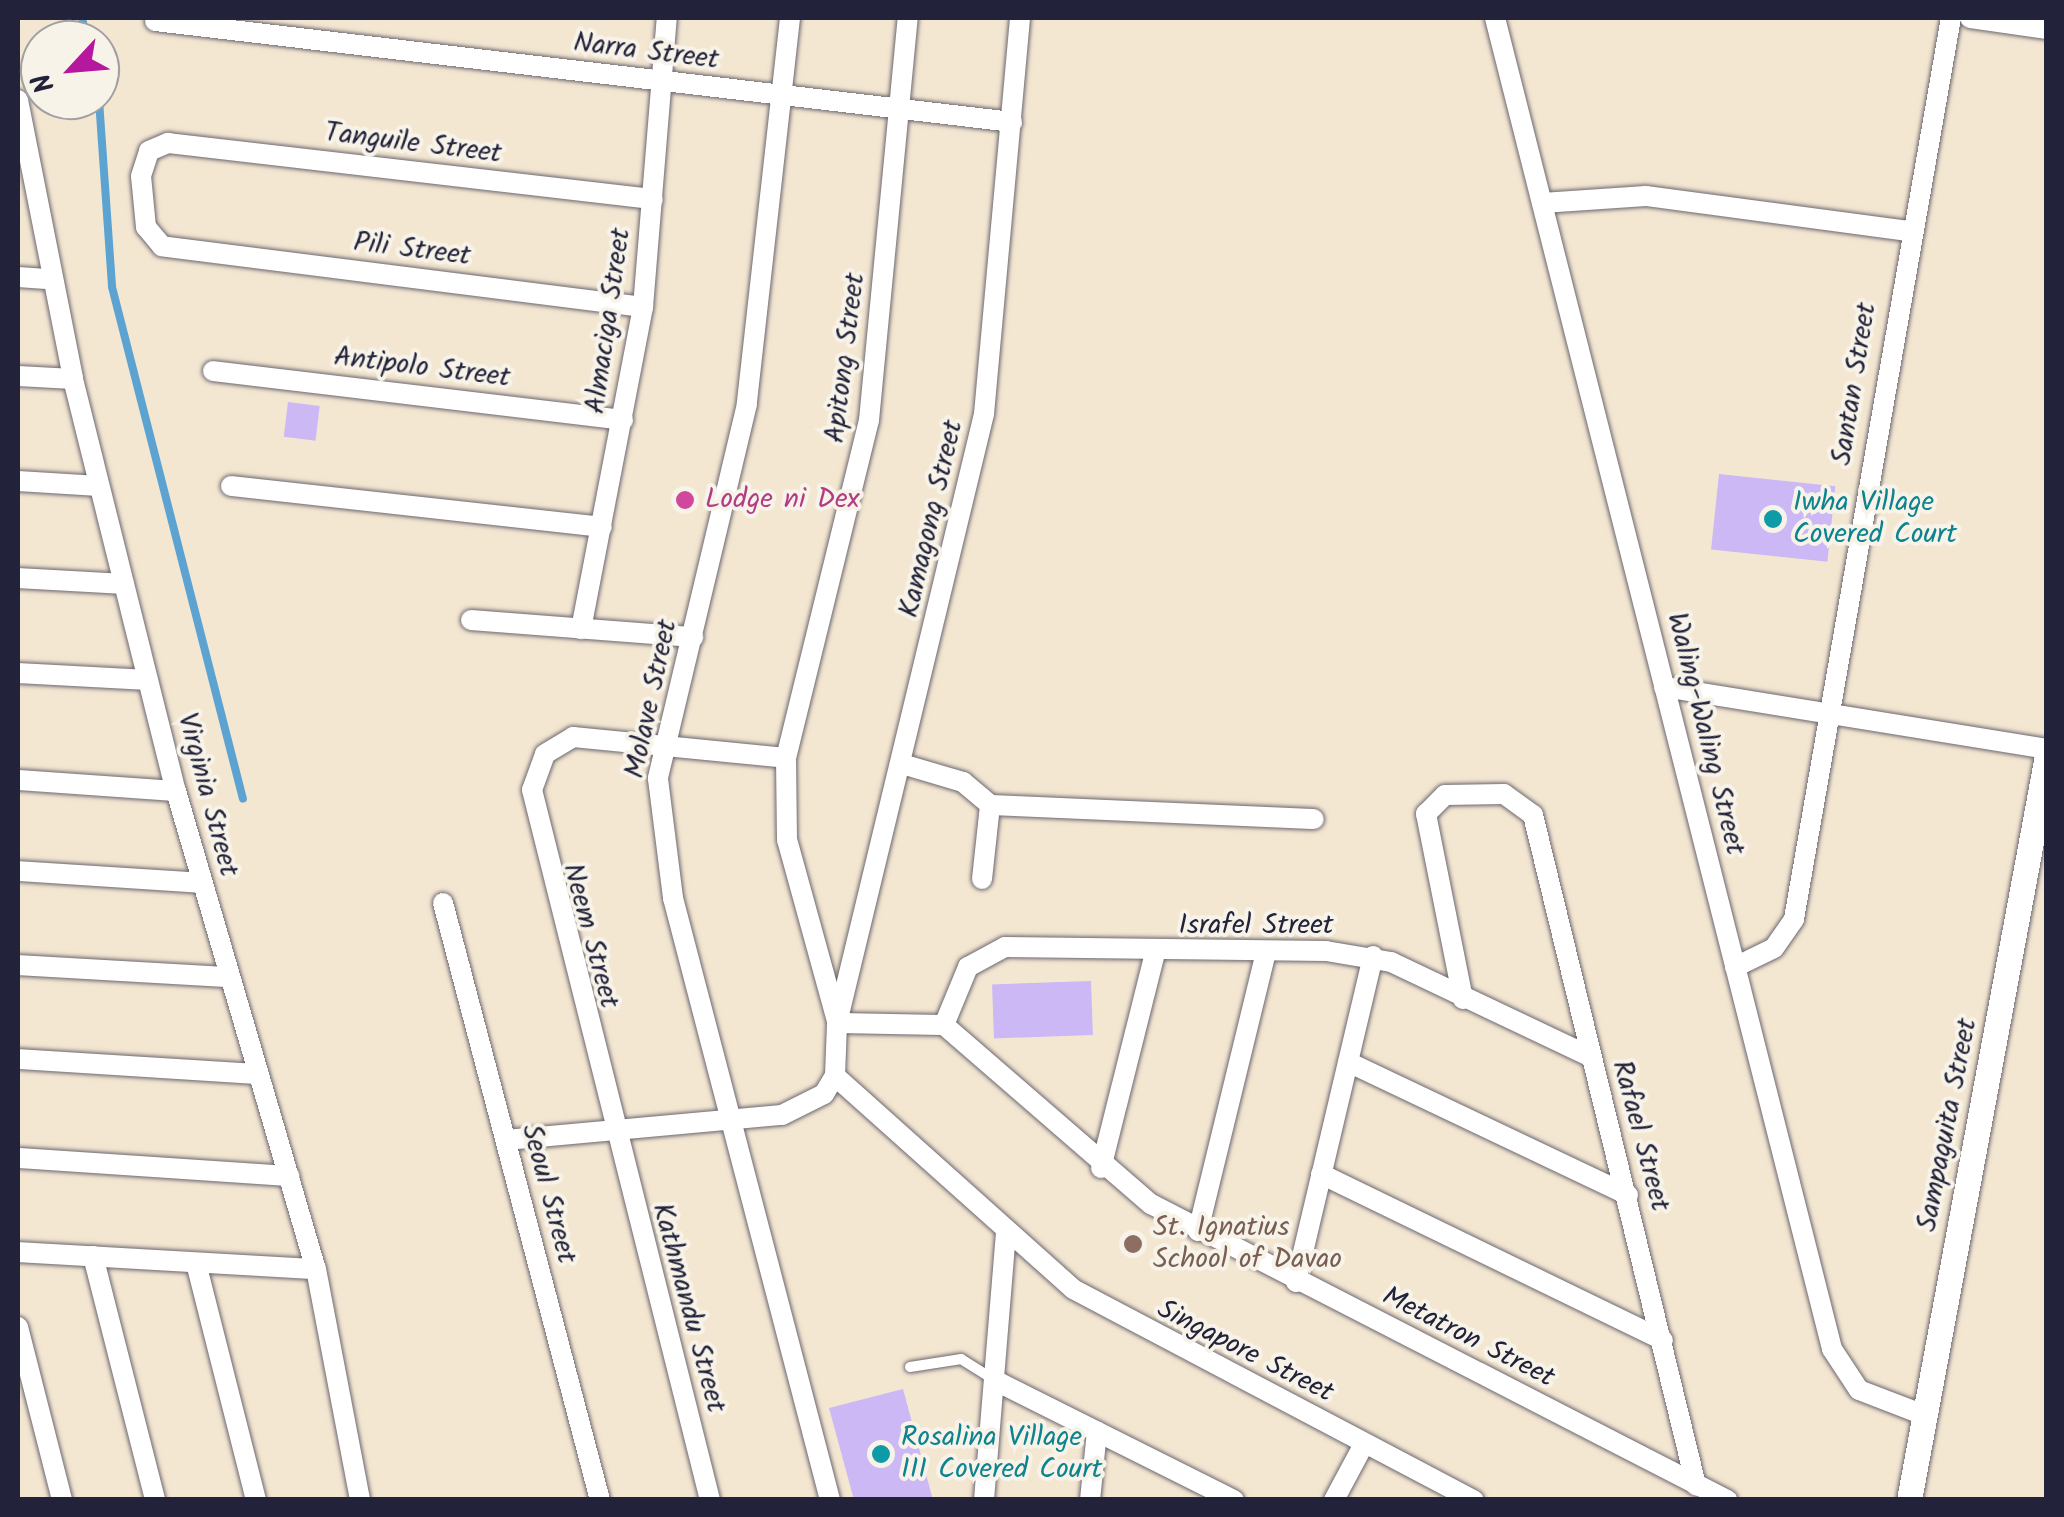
<!DOCTYPE html>
<html>
<head>
<meta charset="utf-8">
<style>
	body { margin:0 }
	#map { position:relative; width:2064px; height:1517px; overflow:hidden; background:#f4e7d2; font-family:Kalam,sans-serif }
	div>[style] { position:absolute }
	.stream>* { height:8px; margin:-4px; padding:0 4px; transform-origin:4px; border-radius:4px; background:#5ca3d2 }
	.building>* { inset:0; background:#cbb8f5; transform-origin:0 0 }
	.roads { filter:drop-shadow(0 0 2px #6c6770) drop-shadow(0 0 2px #6c6770) }
	.service>* { height:10px; margin:-5px; padding:0 5px; transform-origin:5px; border-radius:5px; background:#fff }
	.minor>* { height:20px; margin:-10px; padding:0 10px; transform-origin:10px; border-radius:10px; background:#fff }
	.tertiary>* { height:25px; margin:-12.5px; padding:0 12.5px; transform-origin:12.5px; border-radius:12.5px; background:#fff }
	.dots>* { width:28px; height:28px; translate:-50% -50%; box-sizing:border-box; border:5px solid #f7f3e8; border-radius:50% }
	span { translate:-50% -50%; white-space:nowrap; text-align:center; line-height:1.15; -webkit-text-stroke:8px #f7f3e8; paint-order:stroke }
	.street-label { font-size:28px; color:#22223b }
	.hotel-label { font-size:28px; color:#b23c85 }
	.left { translate:0 -50%; text-align:left }
	.culture-label { font-size:28px; color:#0d838f }
	.education-label { font-size:28px; color:#785e54 }
	.frame { position:absolute; inset:0; border:20px solid #22223b; pointer-events:none }
	.north { position:absolute; left:20px; top:20px; width:100px; height:100px; box-sizing:border-box; background:#f7f3e8; border:2px solid #a29fa3; border-radius:50%; rotate:244deg; font-size:28px; font-weight:700; line-height:40px; text-align:center; color:#22223b }
	.north::after { content:''; display:block; margin:auto; width:35px; height:45px; background:#b5179e; clip-path:polygon(50% 0,100% 100%,50% 72%,0 100%) }
</style>
</head>
<body>
<div id="map">
	<div class="stream">
		<i style="left:82px;top:18px;width:23px;rotate:77deg"></i>
		<i style="left:99px;top:100px;width:187px;rotate:86deg"></i>
		<i style="left:112px;top:287px;width:528px;rotate:75.65deg"></i>
	</div>
	<div class="building">
		<i style="left:288px;top:402px;width:32px;height:35px;rotate:7deg"></i>
		<i style="left:1719px;top:474px;width:117px;height:76px;rotate:6deg"></i>
		<i style="left:1091px;top:981px;width:54px;height:99px;rotate:88deg"></i>
		<i style="clip-path:polygon(903px 1389px,933px 1500px,854px 1500px,829px 1408px)"></i>
	</div>
	<div class="roads">
		<div class="service">
			<i style="left:910px;top:1367px;width:52px;rotate:-8.9deg"></i>
			<i style="left:961px;top:1359px;width:40px;rotate:32deg"></i>
		</div>
		<div class="minor">
			<i style="left:790px;top:18px;width:388px;rotate:96.4deg"></i>
			<i style="left:747px;top:404px;width:385px;rotate:103.4deg"></i>
			<i style="left:658px;top:779px;width:120px;rotate:82.8deg"></i>
			<i style="left:673px;top:898px;width:622px;rotate:75.38deg"></i>
			<i style="left:1495px;top:18px;width:1373px;rotate:75.79deg"></i>
			<i style="left:1832px;top:1349px;width:49px;rotate:56.6deg"></i>
			<i style="left:1859px;top:1390px;width:70px;rotate:21deg"></i>
			<i style="left:1970px;top:18px;width:77px;rotate:8.2deg"></i>
			<i style="left:155px;top:21px;width:863px;rotate:6.72deg"></i>
			<i style="left:18px;top:100px;width:284px;rotate:78.8deg"></i>
			<i style="left:73px;top:379px;width:425px;rotate:76deg"></i>
			<i style="left:176px;top:791px;width:498px;rotate:73.7deg"></i>
			<i style="left:316px;top:1269px;width:235px;rotate:79.2deg"></i>
			<i style="left:1542px;top:203px;width:104px;rotate:-3.9deg"></i>
			<i style="left:1646px;top:196px;width:264px;rotate:7.6deg"></i>
			<i style="left:18px;top:277px;width:32px;rotate:4deg"></i>
			<i style="left:643px;top:307px;width:485px;rotate:-172.8deg"></i>
			<i style="left:162px;top:246px;width:25px;rotate:-130deg"></i>
			<i style="left:146px;top:227px;width:51px;rotate:-95.6deg"></i>
			<i style="left:141px;top:176px;width:26px;rotate:-72deg"></i>
			<i style="left:149px;top:151px;width:21px;rotate:-23deg"></i>
			<i style="left:168px;top:143px;width:488px;rotate:6.6deg"></i>
			<i style="left:213px;top:371px;width:413px;rotate:6.8deg"></i>
			<i style="left:18px;top:376px;width:55px;rotate:3.1deg"></i>
			<i style="left:18px;top:481px;width:81px;rotate:3.5deg"></i>
			<i style="left:231px;top:486px;width:373px;rotate:6.3deg"></i>
			<i style="left:18px;top:578px;width:106px;rotate:3.2deg"></i>
			<i style="left:471px;top:620px;width:223px;rotate:4.4deg"></i>
			<i style="left:581px;top:629px;width:328px;rotate:-79.1deg"></i>
			<i style="left:643px;top:307px;width:290px;rotate:-85.3deg"></i>
			<i style="left:18px;top:673px;width:130px;rotate:3.1deg"></i>
			<i style="left:1664px;top:687px;width:387px;rotate:9.2deg"></i>
			<i style="left:902px;top:764px;width:64px;rotate:16.4deg"></i>
			<i style="left:963px;top:782px;width:35px;rotate:40deg"></i>
			<i style="left:990px;top:805px;width:324px;rotate:2.5deg"></i>
			<i style="left:18px;top:780px;width:158px;rotate:4deg"></i>
			<i style="left:18px;top:871px;width:184px;rotate:3.7deg"></i>
			<i style="left:982px;top:879px;width:74px;rotate:-83.8deg"></i>
			<i style="left:443px;top:903px;width:617px;rotate:75.27deg"></i>
			<i style="left:18px;top:965px;width:211px;rotate:3.3deg"></i>
			<i style="left:1735px;top:967px;width:43px;rotate:-26deg"></i>
			<i style="left:1774px;top:948px;width:35px;rotate:-55deg"></i>
			<i style="left:1794px;top:919px;width:915px;rotate:-80.12deg"></i>
			<i style="left:1463px;top:999px;width:189px;rotate:-101.3deg"></i>
			<i style="left:1426px;top:814px;width:27px;rotate:-45deg"></i>
			<i style="left:1445px;top:795px;width:59px;rotate:-1deg"></i>
			<i style="left:1504px;top:794px;width:36px;rotate:36deg"></i>
			<i style="left:1533px;top:815px;width:690px;rotate:76.33deg"></i>
			<i style="left:837px;top:1021px;width:188px;rotate:-105.4deg"></i>
			<i style="left:787px;top:840px;width:82px;rotate:-90.7deg"></i>
			<i style="left:786px;top:758px;width:348px;rotate:-76.2deg"></i>
			<i style="left:869px;top:420px;width:404px;rotate:-84.5deg"></i>
			<i style="left:837px;top:1023px;width:107px;rotate:1.1deg"></i>
			<i style="left:944px;top:1025px;width:274px;rotate:40.9deg"></i>
			<i style="left:1151px;top:1204px;width:648px;rotate:27.2deg"></i>
			<i style="left:944px;top:1025px;width:63px;rotate:-67.5deg"></i>
			<i style="left:968px;top:967px;width:42px;rotate:-28.4deg"></i>
			<i style="left:1005px;top:947px;width:321px;rotate:0.7deg"></i>
			<i style="left:1326px;top:951px;width:66px;rotate:9.6deg"></i>
			<i style="left:1391px;top:962px;width:221px;rotate:25.4deg"></i>
			<i style="left:18px;top:1059px;width:241px;rotate:3.6deg"></i>
			<i style="left:1348px;top:1062px;width:310px;rotate:25.4deg"></i>
			<i style="left:835px;top:1076px;width:319px;rotate:41.8deg"></i>
			<i style="left:1073px;top:1289px;width:453px;rotate:27.8deg"></i>
			<i style="left:506px;top:1140px;width:277px;rotate:-5.2deg"></i>
			<i style="left:782px;top:1115px;width:47px;rotate:-26.6deg"></i>
			<i style="left:824px;top:1094px;width:21px;rotate:-59deg"></i>
			<i style="left:835px;top:1076px;width:53px;rotate:-87.8deg"></i>
			<i style="left:837px;top:1023px;width:626px;rotate:-76.43deg"></i>
			<i style="left:984px;top:414px;width:398px;rotate:-84.8deg"></i>
			<i style="left:18px;top:1158px;width:272px;rotate:3.8deg"></i>
			<i style="left:1101px;top:1168px;width:222px;rotate:-75.9deg"></i>
			<i style="left:1321px;top:1174px;width:380px;rotate:25.9deg"></i>
			<i style="left:1198px;top:1231px;width:287px;rotate:-76.3deg"></i>
			<i style="left:18px;top:1252px;width:298px;rotate:3.3deg"></i>
			<i style="left:93px;top:1256px;width:252px;rotate:75.7deg"></i>
			<i style="left:196px;top:1263px;width:244px;rotate:75.8deg"></i>
			<i style="left:1296px;top:1282px;width:335px;rotate:-76.7deg"></i>
			<i style="left:18px;top:1327px;width:179px;rotate:75.7deg"></i>
			<i style="left:996px;top:1381px;width:266px;rotate:26.6deg"></i>
			<i style="left:710px;top:1500px;width:732px;rotate:-104.07deg"></i>
			<i style="left:532px;top:790px;width:38px;rotate:-70deg"></i>
			<i style="left:545px;top:754px;width:33px;rotate:-31deg"></i>
			<i style="left:573px;top:737px;width:214px;rotate:5.6deg"></i>
			<i style="left:984px;top:1500px;width:269px;rotate:-85.3deg"></i>
			<i style="left:1090px;top:1500px;width:69px;rotate:-84.2deg"></i>
			<i style="left:1334px;top:1500px;width:64px;rotate:-61.8deg"></i>
		</div>
		<div class="tertiary">
			<i style="left:1909px;top:1500px;width:752px;rotate:-79.5deg"></i>
		</div>
	</div>
	<div class="dots">
		<i style="left:685px;top:500px;background:#d1479c"></i>
		<i style="left:1773px;top:519px;background:#0f9aa8"></i>
		<i style="left:1133px;top:1244px;background:#8d6e63"></i>
		<i style="left:881px;top:1454px;background:#0f9aa8"></i>
	</div>
	<div class="street-label">
		<span style="left:646px;top:52px;rotate:7deg">Narra Street</span>
		<span style="left:413px;top:144px;rotate:7deg">Tanguile Street</span>
		<span style="left:412px;top:250px;rotate:7deg">Pili Street</span>
		<span style="left:609px;top:321px;rotate:-82deg">Almaciga Street</span>
		<span style="left:846px;top:358px;rotate:-83deg">Apitong Street</span>
		<span style="left:422px;top:368px;rotate:7deg">Antipolo Street</span>
		<span style="left:1855px;top:384px;rotate:-81deg">Santan Street</span>
		<span style="left:932px;top:519px;rotate:-77deg">Kamagong Street</span>
		<span style="left:652px;top:699px;rotate:-78deg">Molave Street</span>
		<span style="left:1705px;top:734px;rotate:76deg">Waling-Waling Street</span>
		<span style="left:207px;top:795px;rotate:75deg">Virginia Street</span>
		<span style="left:1256px;top:926px">Israfel Street</span>
		<span style="left:590px;top:936px;rotate:75deg">Neem Street</span>
		<span style="left:1948px;top:1125px;rotate:-79deg">Sampaguita Street</span>
		<span style="left:1640px;top:1136px;rotate:75deg">Rafael Street</span>
		<span style="left:548px;top:1194px;rotate:75deg">Seoul Street</span>
		<span style="left:688px;top:1308px;rotate:75deg">Kathmandu Street</span>
		<span style="left:1468px;top:1338px;rotate:27deg">Metatron Street</span>
		<span style="left:1245px;top:1352px;rotate:27deg">Singapore Street</span>
	</div>
	<div class="hotel-label">
		<span class="left" style="left:705px;top:500px">Lodge ni Dex</span>
	</div>
	<div class="culture-label">
		<span class="left" style="left:1793px;top:519px">Iwha Village<br>Covered Court</span>
		<span class="left" style="left:901px;top:1454px">Rosalina Village<br>III Covered Court</span>
	</div>
	<div class="education-label">
		<span class="left" style="left:1153px;top:1244px">St. Ignatius<br>School of Davao</span>
	</div>
	<div class="frame"></div>
	<div class="north">N</div>
</div>
</body>
</html>
